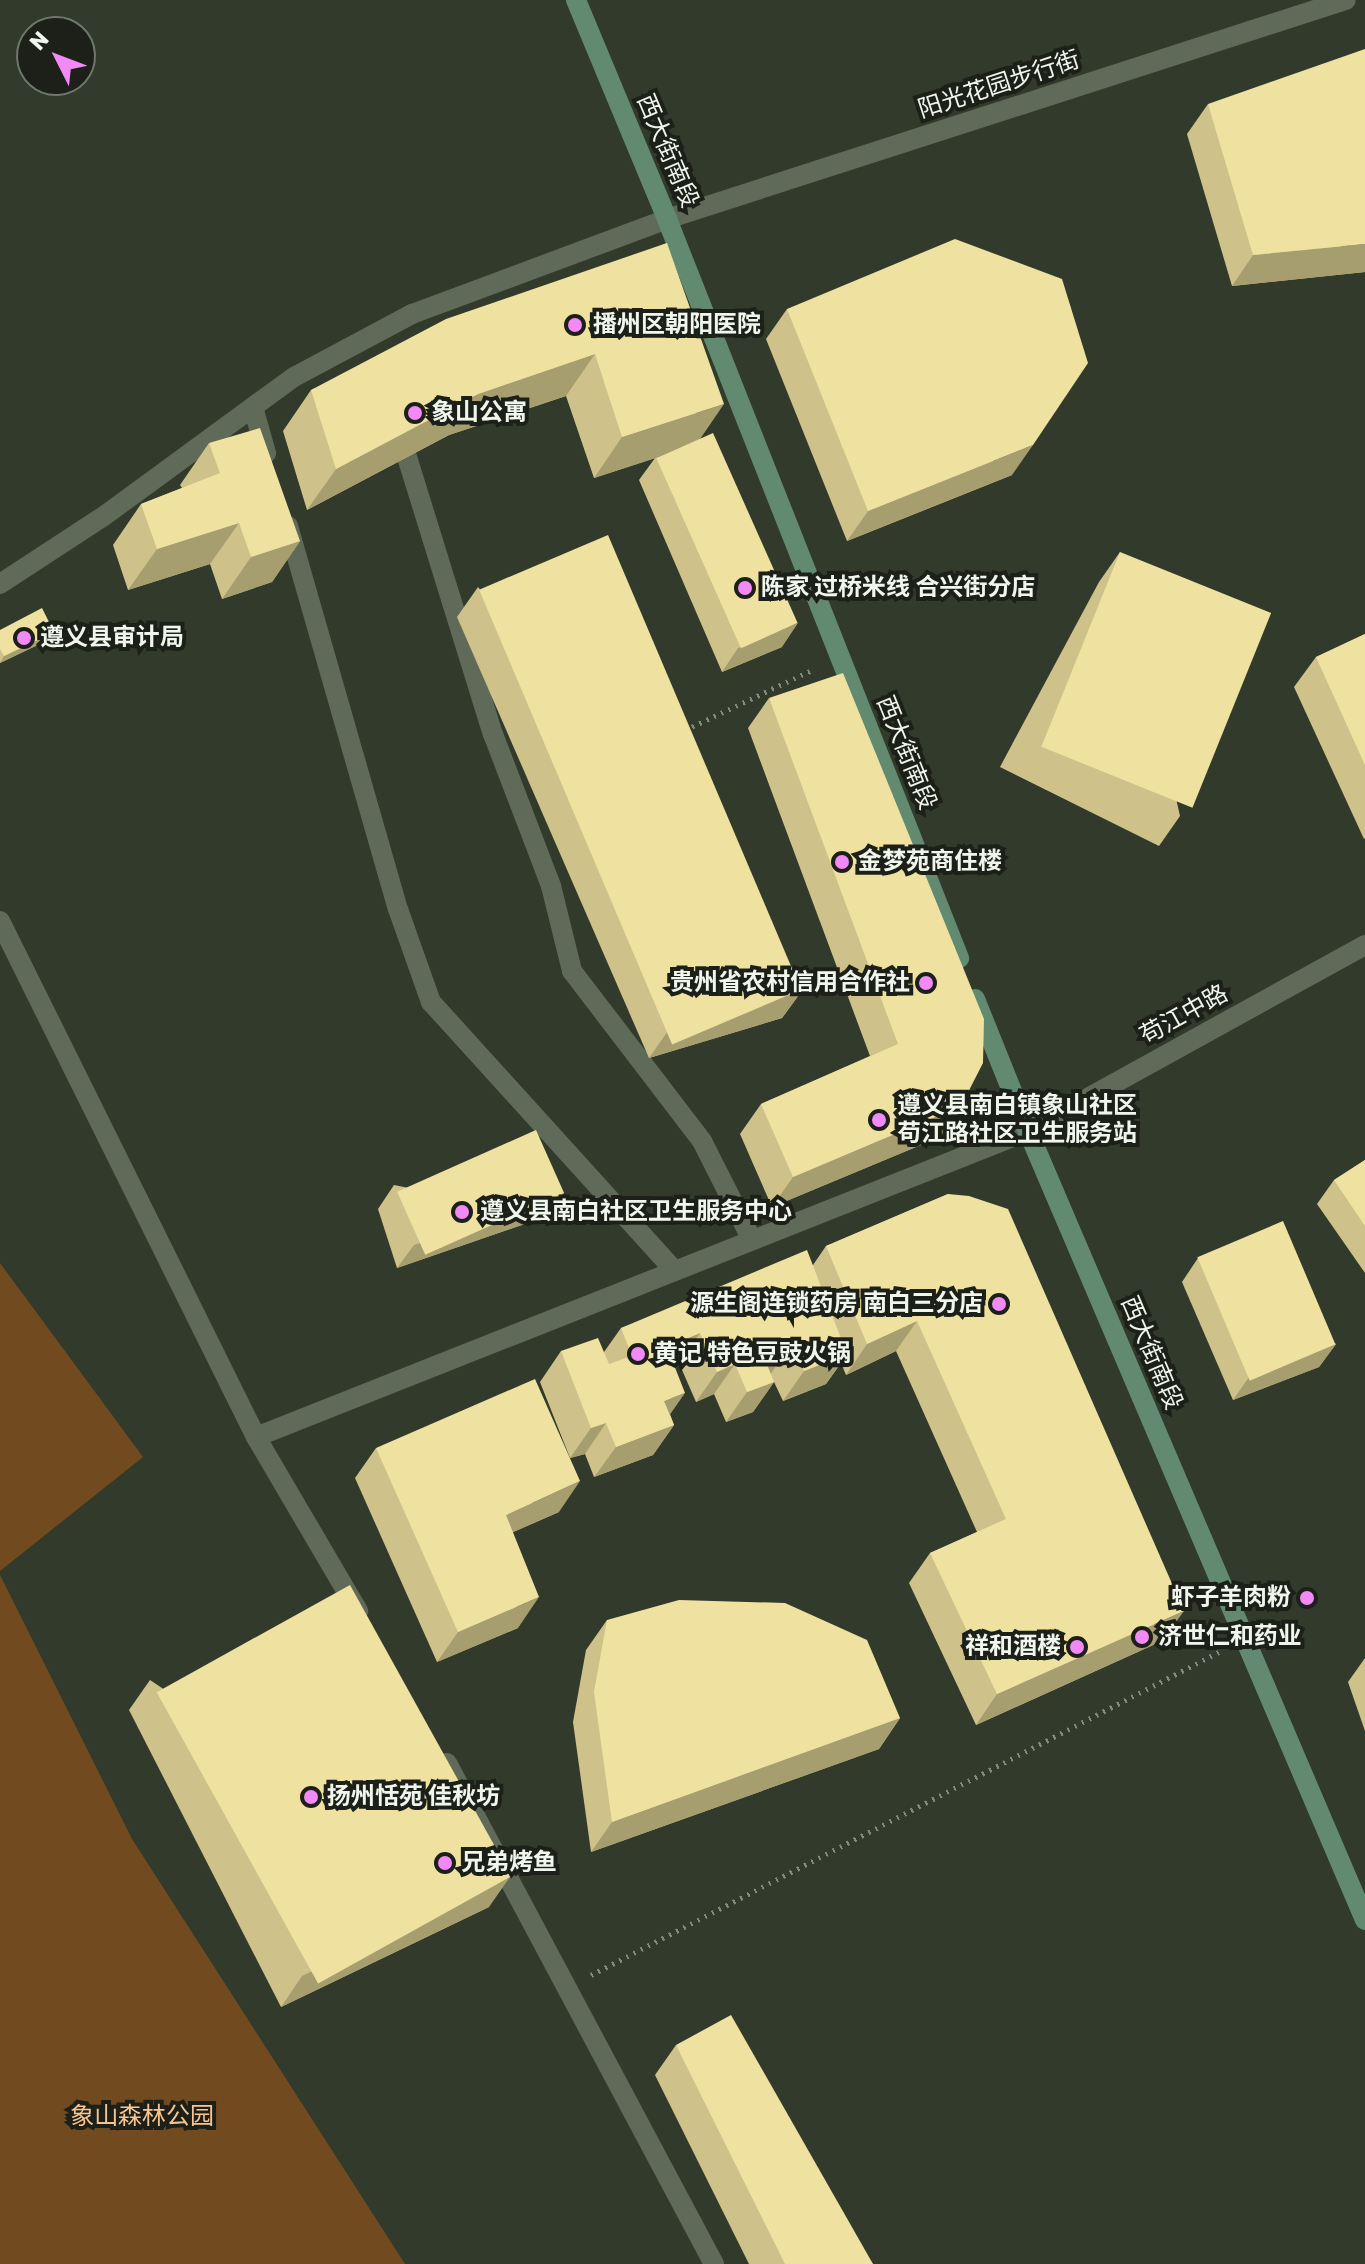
<!DOCTYPE html>
<html>
<head>
<meta charset="utf-8">
<style>
	body { margin:0 }
	#map { position:relative; width:1365px; height:2264px; overflow:hidden; background:#323b2b; font-family:Rubik,"Noto Sans SC",sans-serif }
	div>[style] { position:absolute }
	.green>* { inset:0; background:#724a1f }
	.path>* { height:5px; margin-top:-2.5px; transform-origin:0; background:repeating-linear-gradient(90deg,#838b7d 0 2px,transparent 0 8px) }
	.pedestrian>* { height:20px; margin:-10px; padding:0 10px; transform-origin:10px; border-radius:10px; background:#606a58 }
	.minor>* { height:20px; margin:-10px; padding:0 10px; transform-origin:10px; border-radius:10px; background:#606a58 }
	.secondary>* { height:20px; margin:-10px; padding:0 10px; transform-origin:10px; border-radius:10px; background:#628a70 }
	.wall>* { inset:0; background:#cec28a }
	.shaded-wall>* { inset:0; background:#a79e70 }
	.building>* { inset:0; background:#efe2a0; transform-origin:0 0 }
	.dots>* { width:22px; height:22px; translate:-50% -50%; box-sizing:border-box; border:4px solid #1c2019; border-radius:50% }
	span { translate:-50% -50%; white-space:nowrap; text-align:center; line-height:1.15; -webkit-text-stroke:8px #1c2019; paint-order:stroke }
	.street-label { font-size:24px; color:#f0f6eb }
	.poi-label { font-size:24px; color:#f0f6eb; font-weight:700 }
	.left { translate:0 -50%; text-align:left }
	.right { translate:-100% -50%; text-align:right }
	.park-label { font-size:24px; color:#fac48f }
	.north { position:absolute; left:16px; top:16px; width:80px; height:80px; box-sizing:border-box; background:#1c2019; border:2px solid #71766d; border-radius:50%; rotate:312deg; font-size:22px; font-weight:700; line-height:32px; text-align:center; color:#f0f6eb }
	.north::after { content:''; display:block; margin:auto; width:28px; height:36px; background:#f18af4; clip-path:polygon(50% 0,100% 100%,50% 72%,0 100%) }
</style>
</head>
<body>
<div id="map">
	<div class="green">
		<i style="clip-path:polygon(0 1263px,143px 1457px,0 1571px)"></i>
		<i style="clip-path:polygon(0 1575px,132px 1839px,405px 2264px,0 2264px)"></i>
	</div>
	<div class="path">
		<i style="left:685px;top:730px;width:143px;rotate:-25.3deg"></i>
		<i style="left:591px;top:1975px;width:706px;rotate:-27.22deg"></i>
	</div>
	<div class="pedestrian">
		<i style="left:667px;top:219px;width:713px;rotate:-17.88deg"></i>
	</div>
	<div class="minor">
		<i style="left:253px;top:407px;width:48px;rotate:74.2deg"></i>
		<i style="left:407px;top:457px;width:290px;rotate:72.8deg"></i>
		<i style="left:493px;top:734px;width:163px;rotate:69.1deg"></i>
		<i style="left:551px;top:886px;width:88px;rotate:76.1deg"></i>
		<i style="left:572px;top:971px;width:214px;rotate:52.6deg"></i>
		<i style="left:702px;top:1141px;width:111px;rotate:63.2deg"></i>
		<i style="left:288px;top:526px;width:398px;rotate:74deg"></i>
		<i style="left:398px;top:909px;width:99px;rotate:70.5deg"></i>
		<i style="left:431px;top:1002px;width:363px;rotate:47.8deg"></i>
		<i style="left:0;top:584px;width:124px;rotate:-33.2deg"></i>
		<i style="left:104px;top:516px;width:235px;rotate:-36.2deg"></i>
		<i style="left:294px;top:377px;width:134px;rotate:-28.1deg"></i>
		<i style="left:412px;top:314px;width:272px;rotate:-20.4deg"></i>
		<i style="left:0;top:921px;width:576px;rotate:63.61deg"></i>
		<i style="left:256px;top:1437px;width:830px;rotate:-21.62deg"></i>
		<i style="left:1028px;top:1131px;width:385px;rotate:-28.9deg"></i>
		<i style="left:256px;top:1437px;width:202px;rotate:59.6deg"></i>
		<i style="left:447px;top:1763px;width:568px;rotate:61.95deg"></i>
	</div>
	<div class="secondary">
		<i style="left:576px;top:0;width:237px;rotate:67.4deg"></i>
		<i style="left:667px;top:219px;width:795px;rotate:68.44deg"></i>
		<i style="left:975px;top:999px;width:142px;rotate:68.1deg"></i>
		<i style="left:1028px;top:1131px;width:858px;rotate:66.87deg"></i>
	</div>
	<div class="wall">
		<i style="clip-path:polygon(1208px 104px,1365px 272px,1232px 286px,1187px 134px)"></i>
		<i style="clip-path:polygon(667px 243px,700px 438px,782px 647px,722px 672px,639px 480px,655px 458px,594px 478px,566px 396px,449px 435px,307px 510px,283px 431px,311px 390px)"></i>
		<i style="clip-path:polygon(787px 309px,1012px 475px,847px 541px,766px 339px)"></i>
		<i style="clip-path:polygon(209px 443px,300px 541px,272px 582px,222px 599px,210px 564px,128px 590px,113px 545px,141px 504px,182px 488px,180px 485px)"></i>
		<i style="clip-path:polygon(1120px 552px,1180px 816px,1159px 846px,1000px 767px,1099px 582px)"></i>
		<i style="clip-path:polygon(478px 587px,804px 988px,782px 1018px,649px 1058px,457px 617px)"></i>
		<i style="clip-path:polygon(0 630px,48px 640px,0 663px)"></i>
		<i style="clip-path:polygon(1365px 634px,1365px 838px,1364px 839px,1294px 687px,1316px 657px)"></i>
		<i style="clip-path:polygon(769px 698px,961px 1106px,940px 1137px,772px 1207px,740px 1134px,761px 1104px,870px 1056px,748px 728px)"></i>
		<i style="clip-path:polygon(1365px 1160px,1365px 1273px,1317px 1204px,1334px 1180px)"></i>
		<i style="clip-path:polygon(394px 1185px,548px 1216px,397px 1268px,378px 1209px)"></i>
		<i style="clip-path:polygon(948px 1194px,1162px 1641px,976px 1725px,909px 1583px,930px 1553px,977px 1532px,896px 1351px,846px 1375px,841px 1363px,826px 1384px,783px 1401px,774px 1382px,753px 1412px,726px 1422px,714px 1394px,696px 1402px,679px 1363px,674px 1365px,670px 1414px,674px 1425px,653px 1455px,594px 1477px,585px 1454px,570px 1458px,540px 1382px,561px 1351px,604px 1352px,621px 1328px,813px 1265px,826px 1246px)"></i>
		<i style="clip-path:polygon(1198px 1258px,1336px 1344px,1319px 1367px,1233px 1400px,1182px 1282px)"></i>
		<i style="clip-path:polygon(376px 1448px,559px 1512px,513px 1532px,518px 1628px,437px 1662px,355px 1478px)"></i>
		<i style="clip-path:polygon(607px 1620px,900px 1718px,879px 1749px,591px 1852px,573px 1722px,586px 1650px)"></i>
		<i style="clip-path:polygon(1365px 1658px,1365px 1731px,1348px 1682px)"></i>
		<i style="clip-path:polygon(150px 1680px,489px 1907px,281px 2007px,129px 1710px)"></i>
		<i style="clip-path:polygon(676px 2045px,873px 2264px,749px 2264px,655px 2075px)"></i>
	</div>
	<div class="shaded-wall">
		<i style="clip-path:polygon(1365px 244px,1365px 272px,1232px 286px,1253px 255px)"></i>
		<i style="clip-path:polygon(595px 354px,566px 396px,449px 435px,307px 510px,336px 469px,478px 394px)"></i>
		<i style="clip-path:polygon(724px 404px,696px 445px,594px 478px,622px 437px)"></i>
		<i style="clip-path:polygon(1033px 445px,1012px 475px,847px 541px,868px 511px)"></i>
		<i style="clip-path:polygon(239px 523px,210px 564px,128px 590px,157px 549px)"></i>
		<i style="clip-path:polygon(300px 541px,272px 582px,222px 599px,251px 557px)"></i>
		<i style="clip-path:polygon(798px 623px,782px 647px,722px 672px,738px 648px)"></i>
		<i style="clip-path:polygon(54px 632px,48px 640px,0 663px,4px 656px)"></i>
		<i style="clip-path:polygon(804px 988px,782px 1018px,649px 1058px,670px 1028px)"></i>
		<i style="clip-path:polygon(961px 1106px,940px 1137px,772px 1207px,793px 1177px)"></i>
		<i style="clip-path:polygon(564px 1193px,548px 1216px,397px 1268px,414px 1245px)"></i>
		<i style="clip-path:polygon(917px 1321px,896px 1351px,846px 1375px,867px 1344px)"></i>
		<i style="clip-path:polygon(700px 1333px,679px 1363px,646px 1377px,667px 1347px)"></i>
		<i style="clip-path:polygon(791px 1344px,770px 1375px,764px 1357px)"></i>
		<i style="clip-path:polygon(1336px 1344px,1319px 1367px,1233px 1400px,1249px 1377px)"></i>
		<i style="clip-path:polygon(847px 1354px,826px 1384px,783px 1401px,804px 1371px)"></i>
		<i style="clip-path:polygon(735px 1364px,714px 1394px,696px 1402px,717px 1372px)"></i>
		<i style="clip-path:polygon(774px 1382px,753px 1412px,726px 1422px,747px 1392px)"></i>
		<i style="clip-path:polygon(685px 1393px,664px 1423px,664px 1401px)"></i>
		<i style="clip-path:polygon(606px 1423px,585px 1454px,570px 1458px,591px 1428px)"></i>
		<i style="clip-path:polygon(674px 1425px,653px 1455px,594px 1477px,616px 1447px)"></i>
		<i style="clip-path:polygon(580px 1481px,559px 1512px,484px 1545px,506px 1515px)"></i>
		<i style="clip-path:polygon(539px 1597px,518px 1628px,437px 1662px,458px 1632px)"></i>
		<i style="clip-path:polygon(1184px 1611px,1162px 1641px,976px 1725px,997px 1694px)"></i>
		<i style="clip-path:polygon(900px 1718px,879px 1749px,591px 1852px,612px 1822px)"></i>
		<i style="clip-path:polygon(510px 1877px,489px 1907px,281px 2007px,302px 1976px)"></i>
	</div>
	<div class="building">
		<i style="clip-path:polygon(1365px 49px,1365px 244px,1253px 255px,1208px 104px)"></i>
		<i style="clip-path:polygon(955px 239px,1062px 279px,1088px 363px,1033px 445px,868px 511px,787px 309px)"></i>
		<i style="clip-path:polygon(667px 243px,724px 404px,622px 437px,595px 354px,478px 394px,336px 469px,311px 390px,446px 319px)"></i>
		<i style="clip-path:polygon(260px 428px,300px 541px,251px 557px,239px 523px,157px 549px,141px 504px,220px 473px,209px 443px)"></i>
		<i style="left:713px;top:433px;width:208px;height:62px;rotate:66deg"></i>
		<i style="left:608px;top:535px;width:494px;height:140px;rotate:67deg"></i>
		<i style="left:1120px;top:552px;width:163px;height:210px;rotate:22deg"></i>
		<i style="clip-path:polygon(42px 608px,54px 632px,4px 656px,0 649px,0 630px)"></i>
		<i style="clip-path:polygon(1365px 634px,1365px 765px,1316px 657px)"></i>
		<i style="clip-path:polygon(843px 673px,984px 1019px,983px 1063px,961px 1106px,793px 1177px,761px 1104px,898px 1044px,769px 698px)"></i>
		<i style="left:536px;top:1130px;width:69px;height:152px;rotate:66deg"></i>
		<i style="clip-path:polygon(1365px 1160px,1365px 1226px,1334px 1180px)"></i>
		<i style="clip-path:polygon(948px 1194px,969px 1196px,1008px 1209px,1184px 1611px,997px 1694px,930px 1553px,1006px 1519px,917px 1321px,867px 1344px,826px 1246px)"></i>
		<i style="left:1283px;top:1221px;width:134px;height:93px;rotate:67deg"></i>
		<i style="clip-path:polygon(807px 1250px,847px 1354px,804px 1371px,791px 1344px,764px 1357px,774px 1382px,747px 1392px,735px 1364px,717px 1372px,700px 1333px,667px 1347px,685px 1393px,664px 1401px,674px 1425px,616px 1447px,606px 1423px,591px 1428px,561px 1351px,598px 1338px,609px 1364px,632px 1356px,621px 1328px)"></i>
		<i style="clip-path:polygon(535px 1379px,580px 1481px,506px 1515px,539px 1597px,458px 1632px,376px 1448px)"></i>
		<i style="left:350px;top:1585px;width:333px;height:221px;rotate:61deg"></i>
		<i style="clip-path:polygon(679px 1600px,785px 1603px,867px 1640px,900px 1718px,612px 1822px,594px 1692px,607px 1620px)"></i>
		<i style="clip-path:polygon(731px 2015px,873px 2264px,785px 2264px,676px 2045px)"></i>
	</div>
	<div class="dots">
		<i style="left:575px;top:325px;background:#f18af4"></i>
		<i style="left:415px;top:413px;background:#f18af4"></i>
		<i style="left:745px;top:588px;background:#f18af4"></i>
		<i style="left:24px;top:638px;background:#f18af4"></i>
		<i style="left:842px;top:862px;background:#f18af4"></i>
		<i style="left:926px;top:983px;background:#f18af4"></i>
		<i style="left:879px;top:1120px;background:#f18af4"></i>
		<i style="left:462px;top:1212px;background:#f18af4"></i>
		<i style="left:999px;top:1304px;background:#f18af4"></i>
		<i style="left:638px;top:1354px;background:#f18af4"></i>
		<i style="left:1307px;top:1598px;background:#f18af4"></i>
		<i style="left:1142px;top:1637px;background:#f18af4"></i>
		<i style="left:1077px;top:1647px;background:#f18af4"></i>
		<i style="left:311px;top:1797px;background:#f18af4"></i>
		<i style="left:445px;top:1863px;background:#f18af4"></i>
	</div>
	<div class="street-label">
		<span style="left:999px;top:85px;rotate:-18deg">阳光花园步行街</span>
		<span style="left:667px;top:151px;rotate:67deg">西大街南段</span>
		<span style="left:906px;top:753px;rotate:68deg">西大街南段</span>
		<span style="left:1184px;top:1015px;rotate:-29deg">苟江中路</span>
		<span style="left:1151px;top:1353px;rotate:67deg">西大街南段</span>
	</div>
	<div class="poi-label">
		<span class="left" style="left:593px;top:325px">播州区朝阳医院</span>
		<span class="left" style="left:431px;top:413px">象山公寓</span>
		<span class="left" style="left:761px;top:588px">陈家 过桥米线 合兴街分店</span>
		<span class="left" style="left:40px;top:638px">遵义县审计局</span>
		<span class="left" style="left:858px;top:862px">金梦苑商住楼</span>
		<span class="right" style="left:910px;top:983px">贵州省农村信用合作社</span>
		<span class="left" style="left:897px;top:1120px">遵义县南白镇象山社区<br>苟江路社区卫生服务站</span>
		<span class="left" style="left:480px;top:1212px">遵义县南白社区卫生服务中心</span>
		<span class="right" style="left:983px;top:1304px">源生阁连锁药房 南白三分店</span>
		<span class="left" style="left:654px;top:1354px">黄记 特色豆豉火锅</span>
		<span class="right" style="left:1291px;top:1598px">虾子羊肉粉</span>
		<span class="left" style="left:1158px;top:1637px">济世仁和药业</span>
		<span class="right" style="left:1061px;top:1647px">祥和酒楼</span>
		<span class="left" style="left:327px;top:1797px">扬州恬苑 佳秋坊</span>
		<span class="left" style="left:461px;top:1863px">兄弟烤鱼</span>
	</div>
	<div class="park-label">
		<span style="left:142px;top:2117px">象山森林公园</span>
	</div>
	<div class="north">N</div>
</div>
</body>
</html>
